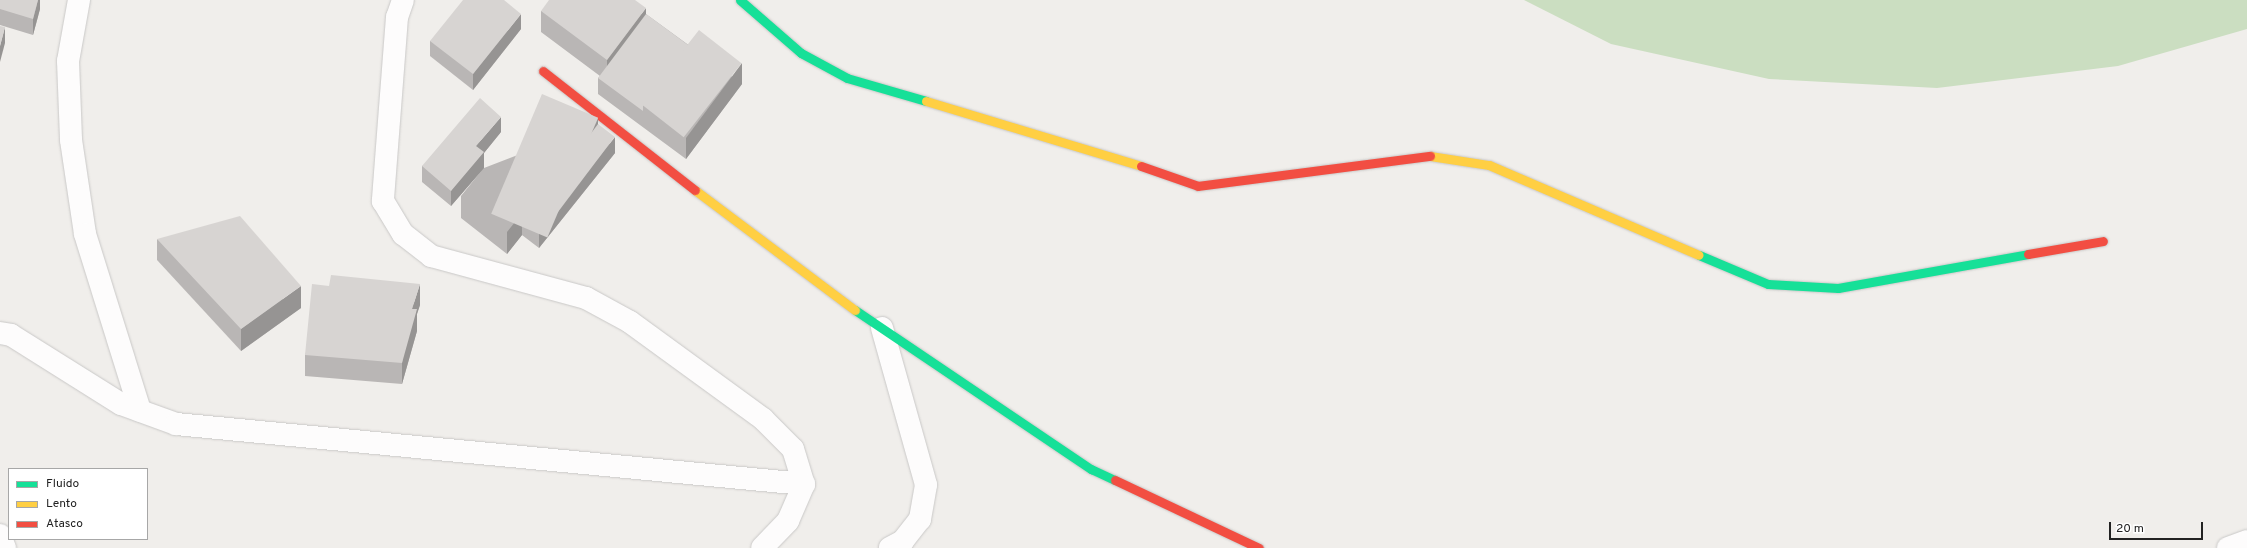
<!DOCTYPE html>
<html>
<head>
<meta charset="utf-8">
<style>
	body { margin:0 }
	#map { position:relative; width:2247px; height:548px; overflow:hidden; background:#f0eeeb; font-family:Overpass,sans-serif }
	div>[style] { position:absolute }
	.forest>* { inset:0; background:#cbdec1 }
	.roads { filter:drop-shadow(0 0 1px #c9c8c7) drop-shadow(0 0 1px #c9c8c7) }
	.street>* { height:22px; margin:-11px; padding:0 11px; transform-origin:11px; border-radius:11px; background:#fdfcfc }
	.fast>* { height:9px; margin:-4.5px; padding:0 4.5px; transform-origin:4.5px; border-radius:4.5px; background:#16e098 }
	.slow>* { height:9px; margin:-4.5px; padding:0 4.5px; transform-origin:4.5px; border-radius:4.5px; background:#ffcf43 }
	.jam>* { height:9px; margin:-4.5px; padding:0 4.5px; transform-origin:4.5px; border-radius:4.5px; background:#f24e42 }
	.wall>* { inset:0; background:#b9b6b5 }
	.shaded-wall>* { inset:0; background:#969493 }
	.building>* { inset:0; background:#d7d4d2; transform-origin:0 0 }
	span { translate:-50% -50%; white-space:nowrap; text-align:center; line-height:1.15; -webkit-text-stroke:3px #fff; paint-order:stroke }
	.legend { position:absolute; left:8px; top:468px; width:140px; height:72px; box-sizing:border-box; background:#fff; border:1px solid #a7a7a7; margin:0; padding:5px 7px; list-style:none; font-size:12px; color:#222 }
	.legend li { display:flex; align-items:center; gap:8px; height:20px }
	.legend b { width:20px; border:1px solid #a7a7a7 }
	.scale { position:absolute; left:2109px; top:522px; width:94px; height:18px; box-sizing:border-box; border:2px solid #222; border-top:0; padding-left:5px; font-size:12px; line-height:14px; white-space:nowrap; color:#222; -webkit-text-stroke:3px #fff; paint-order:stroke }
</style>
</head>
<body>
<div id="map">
	<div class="forest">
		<i style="clip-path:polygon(1524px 0,2247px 0,2247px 29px,2118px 66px,1937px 88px,1769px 79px,1611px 44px)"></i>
	</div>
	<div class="roads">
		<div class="street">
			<i style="left:79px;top:0;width:62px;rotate:100.2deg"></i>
			<i style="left:68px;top:61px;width:79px;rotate:87.8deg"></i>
			<i style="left:71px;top:140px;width:95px;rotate:81.5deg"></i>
			<i style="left:85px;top:234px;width:185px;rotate:72.7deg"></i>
			<i style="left:403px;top:0;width:18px;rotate:109deg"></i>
			<i style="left:397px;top:17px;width:185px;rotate:94.4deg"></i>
			<i style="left:383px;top:201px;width:39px;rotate:59deg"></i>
			<i style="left:403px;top:234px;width:36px;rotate:38deg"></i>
			<i style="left:431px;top:256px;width:161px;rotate:15.2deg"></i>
			<i style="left:586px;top:298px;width:50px;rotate:28.6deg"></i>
			<i style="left:630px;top:322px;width:165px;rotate:36.1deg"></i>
			<i style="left:763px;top:419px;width:42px;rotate:45deg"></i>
			<i style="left:793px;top:449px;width:37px;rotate:73deg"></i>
			<i style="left:804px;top:484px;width:40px;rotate:113.4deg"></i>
			<i style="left:788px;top:521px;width:37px;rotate:134deg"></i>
			<i style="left:882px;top:328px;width:163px;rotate:74.3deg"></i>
			<i style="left:926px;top:485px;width:35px;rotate:100deg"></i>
			<i style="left:920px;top:519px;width:28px;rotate:128deg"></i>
			<i style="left:903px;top:541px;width:15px;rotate:152deg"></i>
			<i style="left:0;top:333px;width:11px;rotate:10deg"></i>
			<i style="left:11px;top:335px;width:130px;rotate:32.1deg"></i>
			<i style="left:121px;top:404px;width:59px;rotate:20deg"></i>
			<i style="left:176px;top:424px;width:631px;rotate:5.46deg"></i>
			<i style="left:0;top:535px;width:14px;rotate:69deg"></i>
			<i style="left:2228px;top:548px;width:20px;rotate:-20deg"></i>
		</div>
		<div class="fast">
			<i style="left:740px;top:0;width:81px;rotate:41deg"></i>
			<i style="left:801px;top:53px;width:52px;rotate:28.5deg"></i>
			<i style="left:847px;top:78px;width:82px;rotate:16.2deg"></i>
			<i style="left:1699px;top:255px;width:75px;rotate:22.8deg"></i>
			<i style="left:1768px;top:284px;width:70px;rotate:3.3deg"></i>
			<i style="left:1838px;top:288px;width:193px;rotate:-10.1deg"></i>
			<i style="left:855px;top:310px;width:285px;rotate:34deg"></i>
			<i style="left:1091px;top:469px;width:26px;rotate:25deg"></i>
		</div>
		<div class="slow">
			<i style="left:926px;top:101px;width:225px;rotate:16.8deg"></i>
			<i style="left:1430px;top:156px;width:60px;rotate:8.7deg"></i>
			<i style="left:1489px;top:165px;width:228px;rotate:23.2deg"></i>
			<i style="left:695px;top:190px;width:200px;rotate:36.9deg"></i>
		</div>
		<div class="jam">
			<i style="left:543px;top:71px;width:193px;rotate:38.1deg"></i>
			<i style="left:1141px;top:166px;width:60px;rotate:19.3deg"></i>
			<i style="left:1198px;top:186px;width:234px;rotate:-7.4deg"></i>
			<i style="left:2028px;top:254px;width:76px;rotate:-9.8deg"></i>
			<i style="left:1115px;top:480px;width:159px;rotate:25.3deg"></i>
		</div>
	</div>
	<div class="wall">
		<i style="clip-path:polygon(0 0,40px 0,40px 9px,33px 35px,0 25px)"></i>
		<i style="clip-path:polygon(541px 11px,646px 14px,742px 84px,686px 159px,598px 94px,598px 78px,600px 76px,541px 32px)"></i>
		<i style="clip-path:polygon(521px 29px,473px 90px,430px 56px,430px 41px)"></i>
		<i style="clip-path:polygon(598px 124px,615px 153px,539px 248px,522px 235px,507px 254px,461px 218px,461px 196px,482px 170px,451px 206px,422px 182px,422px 166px,501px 132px,484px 153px,484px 168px)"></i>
		<i style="clip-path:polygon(157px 239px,301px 308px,241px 351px,157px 260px)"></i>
		<i style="clip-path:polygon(329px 286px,420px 305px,417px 314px,417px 331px,402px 384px,305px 376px,305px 355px)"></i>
	</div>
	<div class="shaded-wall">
		<i style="clip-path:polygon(38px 0,40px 0,40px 9px,33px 35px,33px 19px)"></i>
		<i style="clip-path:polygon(646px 8px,646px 30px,607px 82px,607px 60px)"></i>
		<i style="clip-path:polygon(521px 14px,521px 29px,473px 90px,473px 74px)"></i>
		<i style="clip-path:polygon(5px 27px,5px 43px,0 62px,0 46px)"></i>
		<i style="clip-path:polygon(742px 63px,742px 84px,686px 159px,686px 138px)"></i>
		<i style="clip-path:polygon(501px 117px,501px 132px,484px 153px,484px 168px,451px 206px,451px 191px,476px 146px)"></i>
		<i style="clip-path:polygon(598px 118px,598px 140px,522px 219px,522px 235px,507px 254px,507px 232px)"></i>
		<i style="clip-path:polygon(615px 137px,615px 153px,539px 248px,539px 233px)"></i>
		<i style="clip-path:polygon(420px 284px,420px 305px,417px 314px,417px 331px,402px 384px,402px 363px,412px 309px)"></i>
		<i style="clip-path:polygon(301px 286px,301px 308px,241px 351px,241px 329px)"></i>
	</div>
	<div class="building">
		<i style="clip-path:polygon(0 0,38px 0,33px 19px,0 9px)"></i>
		<i style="clip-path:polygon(463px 0,504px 0,521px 14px,473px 74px,430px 41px)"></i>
		<i style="clip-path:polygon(549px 0,635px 0,646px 8px,607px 60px,541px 11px)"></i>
		<i style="clip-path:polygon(646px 14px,688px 45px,643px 106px,643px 111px,598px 78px)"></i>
		<i style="clip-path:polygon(0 26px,5px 27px,0 46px)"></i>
		<i style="left:699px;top:30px;width:54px;height:94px;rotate:38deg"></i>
		<i style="left:542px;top:94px;width:61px;height:130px;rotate:23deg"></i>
		<i style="clip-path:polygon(480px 98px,501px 117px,476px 146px,484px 152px,451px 191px,422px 166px)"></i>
		<i style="left:598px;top:124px;width:21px;height:122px;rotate:37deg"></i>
		<i style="clip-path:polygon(240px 216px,301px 286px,241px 329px,157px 239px)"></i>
		<i style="clip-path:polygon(331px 275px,420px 284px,412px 309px,417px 309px,402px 363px,305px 355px,312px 284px,329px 286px)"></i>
	</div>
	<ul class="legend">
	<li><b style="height:5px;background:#16e098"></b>Fluido</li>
	<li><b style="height:5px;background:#ffcf43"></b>Lento</li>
	<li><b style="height:5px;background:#f24e42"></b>Atasco</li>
	</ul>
	<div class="scale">20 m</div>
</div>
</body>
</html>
